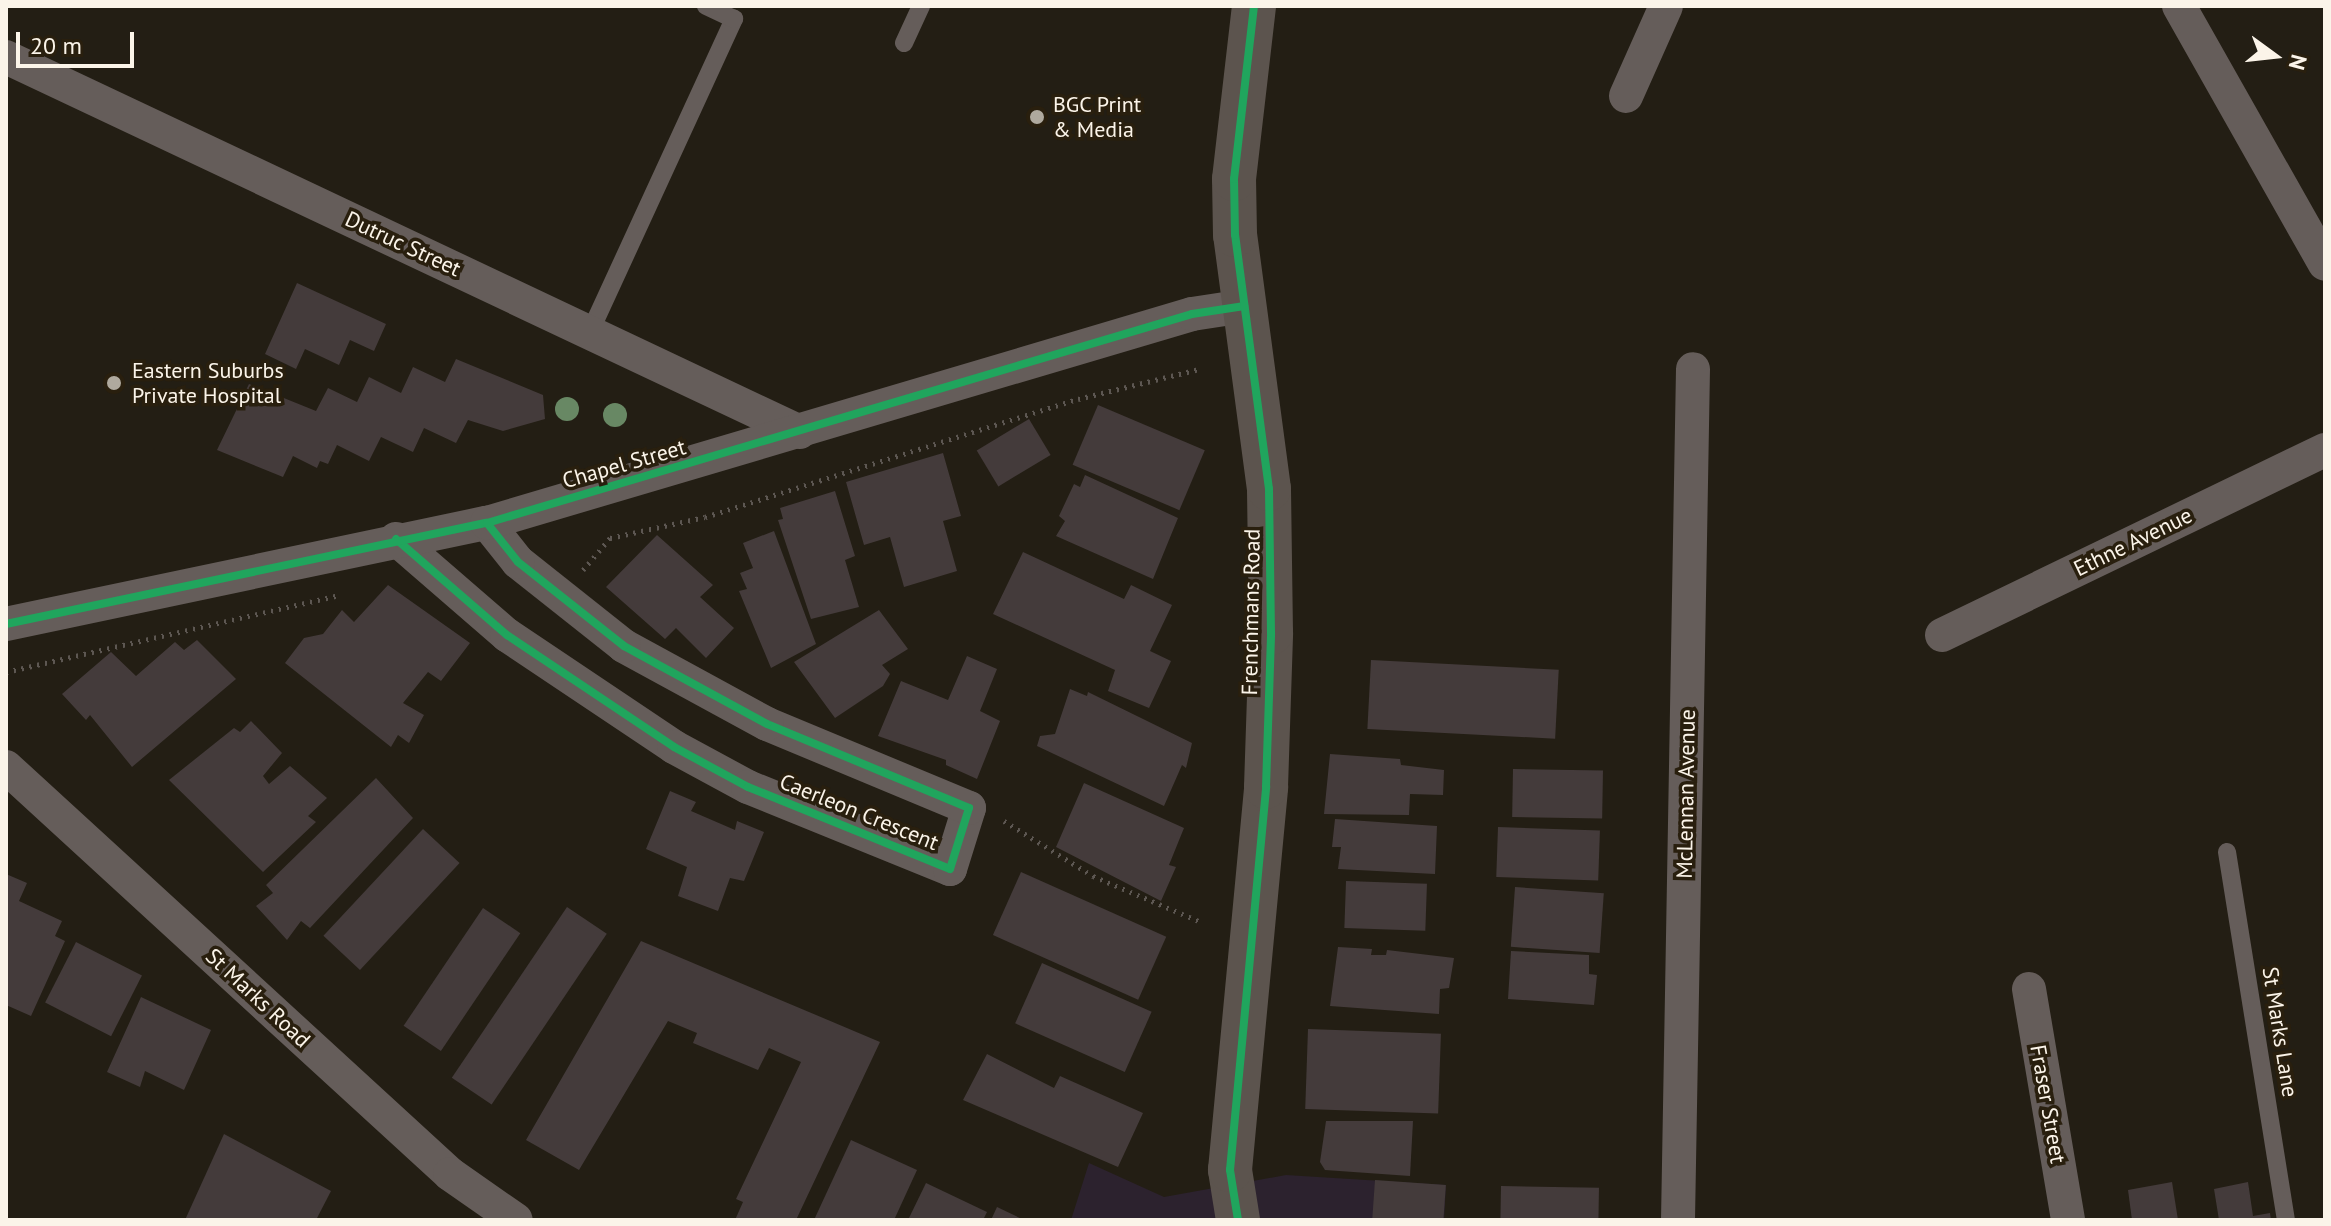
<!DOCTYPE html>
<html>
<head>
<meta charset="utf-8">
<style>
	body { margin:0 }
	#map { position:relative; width:2331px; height:1226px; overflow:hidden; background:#231e14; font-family:"PT Sans",sans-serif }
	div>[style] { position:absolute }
	.commercial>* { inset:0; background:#2c222e }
	.building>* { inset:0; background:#443b3b; transform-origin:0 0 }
	.path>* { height:5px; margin-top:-2.5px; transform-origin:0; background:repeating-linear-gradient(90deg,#5d5752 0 2px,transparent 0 8px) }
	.lane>* { height:18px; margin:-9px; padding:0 9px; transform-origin:9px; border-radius:9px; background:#655d5a }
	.street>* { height:34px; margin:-17px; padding:0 17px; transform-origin:17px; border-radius:17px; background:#655d5a }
	.primary>* { height:44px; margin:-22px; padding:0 22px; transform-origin:22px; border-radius:22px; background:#5c544e }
	.cycleway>* { height:8px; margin:-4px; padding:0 4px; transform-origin:4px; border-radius:4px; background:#20a55d }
	.trees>* { width:24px; height:24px; margin:-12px; border-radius:50%; background:#688864 }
	.dots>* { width:22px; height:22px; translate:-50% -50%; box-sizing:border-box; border:4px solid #291f0e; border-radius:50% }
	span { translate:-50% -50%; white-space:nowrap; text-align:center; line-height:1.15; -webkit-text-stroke:7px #291f0e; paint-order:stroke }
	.poi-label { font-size:22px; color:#fbf4e9 }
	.left { translate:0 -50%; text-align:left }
	.street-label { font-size:22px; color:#fbf4e9 }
	.frame { position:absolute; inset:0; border:8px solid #fbf4e9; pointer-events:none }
	.north { position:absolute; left:2235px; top:16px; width:80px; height:80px; -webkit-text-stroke:6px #291f0e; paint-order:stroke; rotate:105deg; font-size:22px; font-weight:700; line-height:32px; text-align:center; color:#fbf4e9 }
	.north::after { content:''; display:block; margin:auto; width:28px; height:36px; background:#fbf4e9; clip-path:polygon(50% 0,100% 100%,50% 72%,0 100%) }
	.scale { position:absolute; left:16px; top:32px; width:118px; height:36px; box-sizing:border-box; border:4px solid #fbf4e9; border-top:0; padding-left:10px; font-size:24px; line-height:28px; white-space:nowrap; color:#fbf4e9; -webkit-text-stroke:6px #291f0e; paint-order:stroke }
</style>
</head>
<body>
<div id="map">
	<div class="commercial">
		<i style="clip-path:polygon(1089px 1163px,1164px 1197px,1286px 1175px,1446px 1185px,1444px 1220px,1071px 1220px)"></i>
	</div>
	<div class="building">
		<i style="clip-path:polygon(297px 283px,386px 324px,374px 351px,350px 340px,339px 365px,305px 349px,296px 369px,265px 354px)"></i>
		<i style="clip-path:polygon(456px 359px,543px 395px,545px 419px,503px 431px,468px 420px,456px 443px,424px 428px,413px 452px,381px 437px,369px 461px,337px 445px,328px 464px,320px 461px,317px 468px,293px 456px,283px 477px,217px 450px,249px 384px,316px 411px,328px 388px,357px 402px,369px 377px,401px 393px,413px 367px,445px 382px)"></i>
		<i style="left:1098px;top:405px;width:116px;height:65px;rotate:23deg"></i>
		<i style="left:1029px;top:419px;width:42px;height:61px;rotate:59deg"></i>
		<i style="clip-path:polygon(943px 453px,961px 516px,943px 521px,957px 571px,904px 587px,890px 537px,864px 545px,846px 482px)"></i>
		<i style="clip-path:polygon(1085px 475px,1178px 518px,1153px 579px,1056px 536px,1065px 521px,1059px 516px,1074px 484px,1080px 487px)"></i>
		<i style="clip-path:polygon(835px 491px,855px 556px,845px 560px,859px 607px,811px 619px,778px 520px,783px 519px,780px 508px)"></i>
		<i style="clip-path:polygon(774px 531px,816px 644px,771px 668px,739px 591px,747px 589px,740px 573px,753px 568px,743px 543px)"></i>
		<i style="clip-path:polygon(657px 535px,713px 585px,700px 597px,734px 628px,706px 658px,676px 628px,665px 639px,606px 587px)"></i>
		<i style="clip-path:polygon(1023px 552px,1124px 599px,1131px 585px,1172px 605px,1150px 651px,1171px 661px,1149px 708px,1108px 691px,1115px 670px,993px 614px)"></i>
		<i style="clip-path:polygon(388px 585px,470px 643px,441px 681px,428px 672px,403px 703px,424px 715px,409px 743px,398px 735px,391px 747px,285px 663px,304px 638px,323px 634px,342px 610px,354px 622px)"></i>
		<i style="clip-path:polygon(879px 610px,908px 649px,882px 665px,890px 674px,883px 686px,835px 718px,794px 662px)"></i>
		<i style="clip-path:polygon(197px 640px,236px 679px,132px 767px,90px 715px,86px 720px,62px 694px,111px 652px,136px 676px,175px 642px,184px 650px)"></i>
		<i style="clip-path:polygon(967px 656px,997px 669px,980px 711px,1000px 721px,977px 779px,946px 765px,946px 760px,878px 736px,901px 681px,948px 700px)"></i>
		<i style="left:1371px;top:660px;width:188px;height:69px;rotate:3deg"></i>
		<i style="clip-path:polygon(1070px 689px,1087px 696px,1088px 692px,1192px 743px,1186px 768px,1182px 765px,1164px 806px,1037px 746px,1040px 736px,1055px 734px)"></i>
		<i style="clip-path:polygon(251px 721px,282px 753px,263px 776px,269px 784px,290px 766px,327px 798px,308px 816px,316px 822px,263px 872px,169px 780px,234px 728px,240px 732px)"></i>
		<i style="clip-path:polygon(1330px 754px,1400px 759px,1401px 765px,1444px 770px,1443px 795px,1410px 794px,1409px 815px,1324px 814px)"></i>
		<i style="left:1513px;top:769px;width:90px;height:48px;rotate:1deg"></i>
		<i style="clip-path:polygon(376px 778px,413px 818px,310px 928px,301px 921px,287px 940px,256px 906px,273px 893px,266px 885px)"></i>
		<i style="clip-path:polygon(1084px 783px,1184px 828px,1169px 865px,1176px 867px,1161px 901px,1056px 847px)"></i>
		<i style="clip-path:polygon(670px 791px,696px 802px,691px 811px,735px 830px,737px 821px,764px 832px,744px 881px,730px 878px,718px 911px,678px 896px,687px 867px,646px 849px)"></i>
		<i style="clip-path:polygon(1335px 819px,1437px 826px,1435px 874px,1338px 869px,1341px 847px,1332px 847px)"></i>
		<i style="left:1498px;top:827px;width:102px;height:50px;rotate:2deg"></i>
		<i style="left:423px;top:829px;width:50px;height:146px;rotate:43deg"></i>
		<i style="left:1021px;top:872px;width:159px;height:69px;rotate:24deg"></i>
		<i style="clip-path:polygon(6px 874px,27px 883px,19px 901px,62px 921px,55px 936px,65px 941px,31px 1016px,6px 1005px)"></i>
		<i style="left:1346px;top:881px;width:81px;height:47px;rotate:2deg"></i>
		<i style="left:1515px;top:887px;width:89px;height:60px;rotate:4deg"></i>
		<i style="left:567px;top:907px;width:48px;height:206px;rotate:34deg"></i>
		<i style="left:483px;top:908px;width:45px;height:142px;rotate:34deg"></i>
		<i style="clip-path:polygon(641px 941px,880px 1042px,796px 1220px,735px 1220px,743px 1202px,736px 1199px,801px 1062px,769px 1048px,758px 1070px,693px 1043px,697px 1033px,668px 1021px,579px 1170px,526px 1140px)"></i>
		<i style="left:76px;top:942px;width:74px;height:68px;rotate:27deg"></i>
		<i style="clip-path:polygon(1338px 947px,1372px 949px,1371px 955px,1386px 955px,1387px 950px,1454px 958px,1449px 988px,1440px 989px,1439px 1014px,1330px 1006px)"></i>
		<i style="clip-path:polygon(1511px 951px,1589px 955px,1589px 974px,1597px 975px,1594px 1005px,1508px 999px)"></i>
		<i style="left:1042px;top:963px;width:120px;height:66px;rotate:24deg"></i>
		<i style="clip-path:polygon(141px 997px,211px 1030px,184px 1090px,145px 1071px,140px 1087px,107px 1072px)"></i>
		<i style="left:1308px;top:1029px;width:133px;height:80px;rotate:2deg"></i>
		<i style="clip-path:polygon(987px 1054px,1054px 1088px,1060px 1076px,1143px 1113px,1118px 1167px,963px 1100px)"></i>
		<i style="clip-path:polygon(1326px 1121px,1413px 1121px,1410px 1176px,1325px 1170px,1320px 1162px)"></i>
		<i style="clip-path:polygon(224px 1134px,331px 1191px,316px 1220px,185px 1220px)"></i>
		<i style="clip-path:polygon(851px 1140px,917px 1170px,894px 1220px,814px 1220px)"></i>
		<i style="left:1375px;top:1180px;width:71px;height:40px;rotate:4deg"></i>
		<i style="clip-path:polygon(2172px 1182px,2178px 1220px,2132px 1220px,2128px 1190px)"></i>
		<i style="clip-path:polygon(2248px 1182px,2253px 1216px,2270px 1213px,2271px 1220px,2219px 1220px,2214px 1189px)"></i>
		<i style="clip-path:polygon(926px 1183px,987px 1212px,983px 1220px,908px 1220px)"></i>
		<i style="left:1501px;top:1186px;width:98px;height:33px;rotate:1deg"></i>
		<i style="clip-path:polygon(997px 1207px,1024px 1220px,991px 1220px)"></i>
	</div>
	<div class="path">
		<i style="left:583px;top:570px;width:42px;rotate:-49.8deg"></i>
		<i style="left:610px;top:538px;width:97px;rotate:-12.5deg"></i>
		<i style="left:705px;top:517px;width:391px;rotate:-17.6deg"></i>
		<i style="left:1078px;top:399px;width:125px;rotate:-13.9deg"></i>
		<i style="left:6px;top:672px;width:339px;rotate:-13deg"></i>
		<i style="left:1004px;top:821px;width:105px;rotate:31.7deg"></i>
		<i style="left:1093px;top:876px;width:115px;rotate:23deg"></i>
	</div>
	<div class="lane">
		<i style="left:904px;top:43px;width:41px;rotate:-65.3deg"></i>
		<i style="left:590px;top:332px;width:345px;rotate:-65.3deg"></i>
		<i style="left:734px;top:19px;width:31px;rotate:-155deg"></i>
		<i style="left:2227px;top:852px;width:373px;rotate:80.9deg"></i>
	</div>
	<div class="street">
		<i style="left:2179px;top:6px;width:296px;rotate:60.5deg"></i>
		<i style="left:6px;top:57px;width:878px;rotate:25.28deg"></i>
		<i style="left:1626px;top:96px;width:98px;rotate:-66deg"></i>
		<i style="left:396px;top:539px;width:147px;rotate:40.9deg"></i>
		<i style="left:507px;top:635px;width:201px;rotate:33.8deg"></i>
		<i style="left:674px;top:747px;width:84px;rotate:28.4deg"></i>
		<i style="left:748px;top:787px;width:218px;rotate:22.1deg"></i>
		<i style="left:950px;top:869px;width:64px;rotate:-72.7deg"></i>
		<i style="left:969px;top:808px;width:219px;rotate:-157.4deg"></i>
		<i style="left:767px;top:724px;width:163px;rotate:-151.4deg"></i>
		<i style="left:624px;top:646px;width:135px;rotate:-141.6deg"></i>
		<i style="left:518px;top:562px;width:50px;rotate:-128.5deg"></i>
		<i style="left:6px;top:624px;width:491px;rotate:-11.9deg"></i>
		<i style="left:487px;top:523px;width:735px;rotate:-16.51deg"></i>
		<i style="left:1192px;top:314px;width:53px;rotate:-8.7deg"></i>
		<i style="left:1942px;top:635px;width:425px;rotate:-25.8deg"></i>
		<i style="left:6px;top:767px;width:602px;rotate:42.51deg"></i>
		<i style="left:450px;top:1174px;width:80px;rotate:34.9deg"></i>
		<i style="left:2029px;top:989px;width:234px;rotate:80.4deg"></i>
		<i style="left:1678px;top:1220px;width:851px;rotate:-88.99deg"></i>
	</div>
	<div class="primary">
		<i style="left:1238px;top:1220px;width:51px;rotate:-99.1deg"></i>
		<i style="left:1230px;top:1170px;width:385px;rotate:-84.6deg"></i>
		<i style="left:1266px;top:787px;width:154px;rotate:-88.1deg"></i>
		<i style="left:1271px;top:633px;width:144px;rotate:-90.8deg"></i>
		<i style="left:1269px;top:489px;width:256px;rotate:-97.6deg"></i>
		<i style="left:1235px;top:235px;width:56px;rotate:-91deg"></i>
		<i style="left:1234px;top:179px;width:174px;rotate:-83.4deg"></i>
	</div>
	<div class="cycleway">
		<i style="left:396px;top:539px;width:147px;rotate:40.9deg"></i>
		<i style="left:507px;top:635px;width:201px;rotate:33.8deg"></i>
		<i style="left:674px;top:747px;width:84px;rotate:28.4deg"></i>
		<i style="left:748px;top:787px;width:218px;rotate:22.1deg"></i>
		<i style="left:950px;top:869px;width:64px;rotate:-72.7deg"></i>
		<i style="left:969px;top:808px;width:219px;rotate:-157.4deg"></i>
		<i style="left:767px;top:724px;width:163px;rotate:-151.4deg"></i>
		<i style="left:624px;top:646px;width:135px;rotate:-141.6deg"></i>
		<i style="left:518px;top:562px;width:50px;rotate:-128.5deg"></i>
		<i style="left:6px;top:624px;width:491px;rotate:-11.9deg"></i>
		<i style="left:487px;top:523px;width:735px;rotate:-16.51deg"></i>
		<i style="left:1192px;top:314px;width:53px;rotate:-8.7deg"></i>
		<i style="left:1238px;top:1220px;width:51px;rotate:-99.1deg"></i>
		<i style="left:1230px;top:1170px;width:385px;rotate:-84.6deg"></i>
		<i style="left:1266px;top:787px;width:154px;rotate:-88.1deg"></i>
		<i style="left:1271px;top:633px;width:144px;rotate:-90.8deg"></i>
		<i style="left:1269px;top:489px;width:256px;rotate:-97.6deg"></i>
		<i style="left:1235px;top:235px;width:56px;rotate:-91deg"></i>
		<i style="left:1234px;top:179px;width:174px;rotate:-83.4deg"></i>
	</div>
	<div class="trees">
		<i style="left:567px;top:409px"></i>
		<i style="left:615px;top:415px"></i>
	</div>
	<div class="dots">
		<i style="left:1037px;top:117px;background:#afa99e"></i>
		<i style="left:114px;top:383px;background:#afa99e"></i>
	</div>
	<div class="poi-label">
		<span class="left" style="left:1053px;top:117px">BGC Print<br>&amp; Media</span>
		<span class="left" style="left:132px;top:383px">Eastern Suburbs<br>Private Hospital</span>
	</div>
	<div class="street-label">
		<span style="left:403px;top:244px;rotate:25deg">Dutruc Street</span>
		<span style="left:624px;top:464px;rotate:-16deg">Chapel Street</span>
		<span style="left:2133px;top:542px;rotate:-26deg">Ethne Avenue</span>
		<span style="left:1251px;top:612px;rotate:-89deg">Frenchmans Road</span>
		<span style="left:1686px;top:794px;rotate:-89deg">McLennan Avenue</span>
		<span style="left:859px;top:812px;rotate:22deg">Caerleon Crescent</span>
		<span style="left:258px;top:998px;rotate:43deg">St Marks Road</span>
		<span style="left:2280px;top:1032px;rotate:81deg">St Marks Lane</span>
		<span style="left:2048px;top:1104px;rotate:80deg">Fraser Street</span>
	</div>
	<div class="frame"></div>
	<div class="north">N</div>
	<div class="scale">20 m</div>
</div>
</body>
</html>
